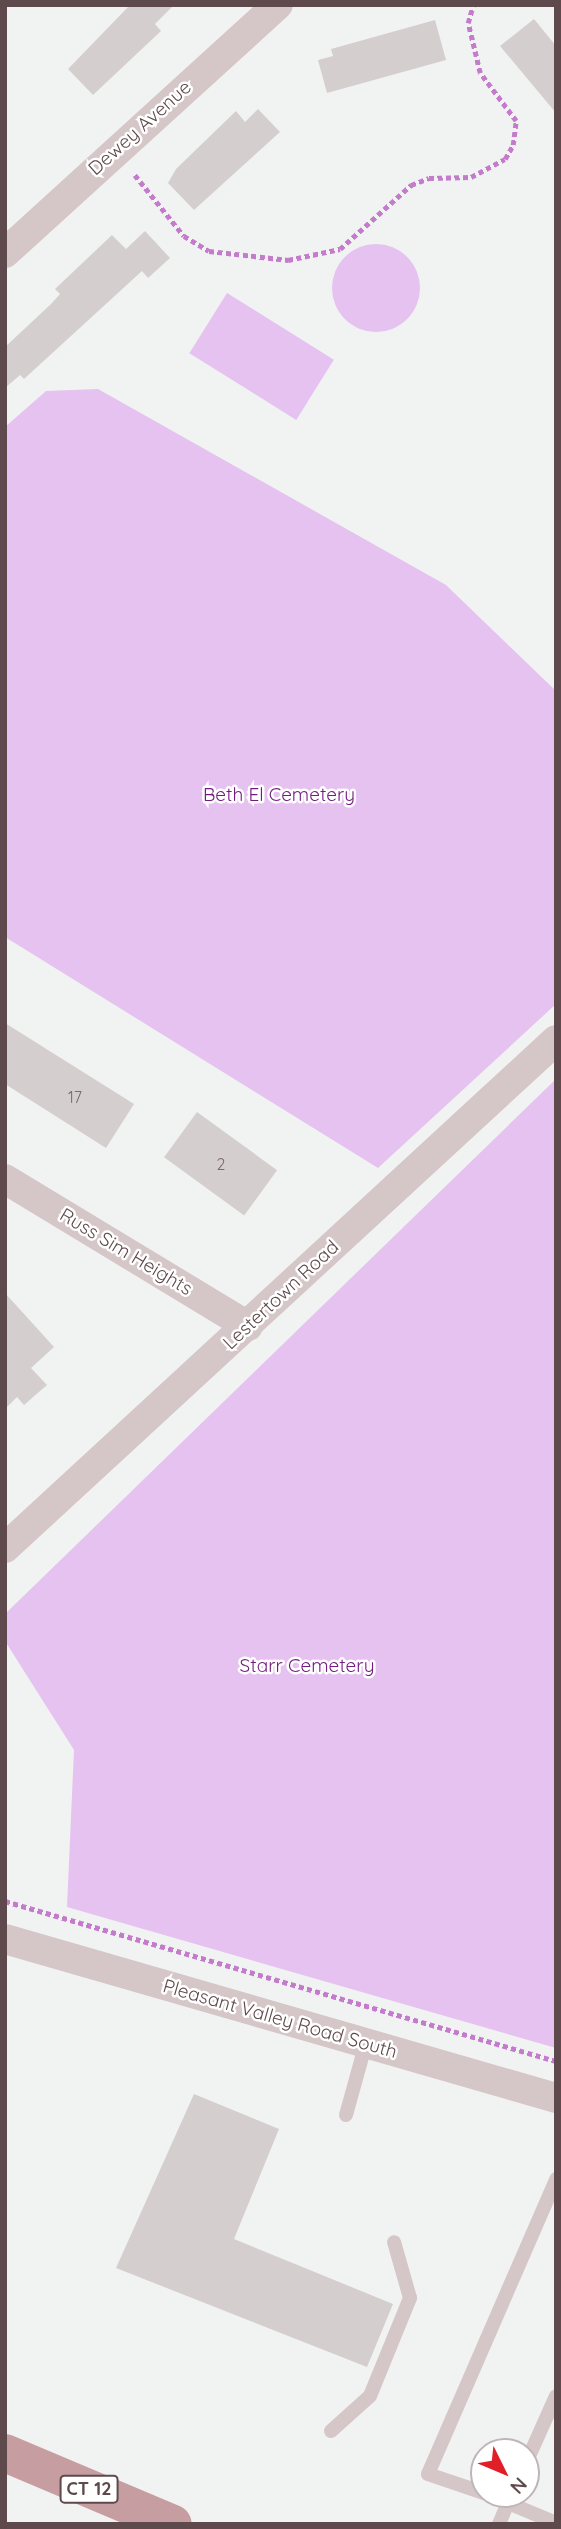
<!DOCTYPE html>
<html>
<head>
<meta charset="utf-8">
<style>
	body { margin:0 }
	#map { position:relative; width:561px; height:2529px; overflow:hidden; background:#f1f3f2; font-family:Quicksand,sans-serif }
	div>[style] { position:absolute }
	.green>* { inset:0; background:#e5c2ef; transform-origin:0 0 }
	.round { border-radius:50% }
	.building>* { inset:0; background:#d5cecf; transform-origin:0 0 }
	.path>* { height:4.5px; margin-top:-2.25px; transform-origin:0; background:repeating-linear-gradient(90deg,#c47bcc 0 5px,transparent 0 8.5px) }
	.service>* { height:14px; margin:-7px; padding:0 7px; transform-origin:7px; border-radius:7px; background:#d5c6c8 }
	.minor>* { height:30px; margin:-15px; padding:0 15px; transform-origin:15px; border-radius:15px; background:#d5c6c8 }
	.trunk>* { height:38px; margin:-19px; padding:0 19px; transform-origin:19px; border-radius:19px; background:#c69ea2 }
	span { translate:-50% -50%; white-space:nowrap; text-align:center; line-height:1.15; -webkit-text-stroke:5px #fff; paint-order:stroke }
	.number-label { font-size:16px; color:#7c6a6d }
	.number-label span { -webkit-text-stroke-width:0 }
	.shield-label span { padding:2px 5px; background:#fff; border:2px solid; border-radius:5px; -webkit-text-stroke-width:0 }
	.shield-label { font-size:18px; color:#5e494c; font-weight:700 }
	.street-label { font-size:19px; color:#5e494c }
	.park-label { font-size:19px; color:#741b7f }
	.frame { position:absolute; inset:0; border:7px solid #5e494c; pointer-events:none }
	.north { position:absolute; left:470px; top:2438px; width:70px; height:70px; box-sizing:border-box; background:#fff; border:2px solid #bfb6b7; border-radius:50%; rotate:133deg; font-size:19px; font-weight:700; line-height:28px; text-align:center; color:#5e494c }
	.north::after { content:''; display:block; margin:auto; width:24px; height:32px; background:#e01f28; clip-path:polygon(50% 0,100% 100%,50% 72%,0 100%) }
</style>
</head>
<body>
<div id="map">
	<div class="green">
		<i class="round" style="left:332px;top:244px;width:88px;height:88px"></i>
		<i style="left:227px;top:293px;width:126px;height:71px;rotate:32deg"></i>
		<i style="clip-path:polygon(98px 389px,446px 585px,556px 691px,556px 1004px,378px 1168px,5px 937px,5px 427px,46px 391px)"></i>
		<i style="clip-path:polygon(556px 1079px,556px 2048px,67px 1907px,74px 1750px,5px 1641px,5px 1614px)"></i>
	</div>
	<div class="building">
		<i style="clip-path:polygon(130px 5px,174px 5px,155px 24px,161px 31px,93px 95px,68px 69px)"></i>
		<i style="clip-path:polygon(534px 19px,556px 46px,556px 113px,500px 46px)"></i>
		<i style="clip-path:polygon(435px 20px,446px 60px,327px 93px,318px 60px,333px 56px,331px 49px)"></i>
		<i style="clip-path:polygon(258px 109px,280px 132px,194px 210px,168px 183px,176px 169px,236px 111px,245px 122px)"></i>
		<i style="clip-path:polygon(145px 231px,170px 258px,148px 278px,142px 271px,24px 379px,20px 375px,5px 388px,5px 347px,51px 304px,60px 294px,55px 289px,112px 235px,126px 249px)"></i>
		<i style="clip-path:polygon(5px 1023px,134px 1104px,106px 1148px,5px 1084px)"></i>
		<i style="left:197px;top:1112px;width:99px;height:56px;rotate:36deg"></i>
		<i style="clip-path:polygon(5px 1293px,54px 1347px,31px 1368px,47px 1385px,24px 1405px,17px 1397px,5px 1409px)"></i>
		<i style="clip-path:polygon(194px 2094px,279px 2129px,234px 2239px,393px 2304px,367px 2367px,116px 2268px)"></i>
	</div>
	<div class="path">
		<i style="left:135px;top:175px;width:78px;rotate:51.2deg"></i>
		<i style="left:184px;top:236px;width:29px;rotate:31deg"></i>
		<i style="left:209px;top:251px;width:80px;rotate:6.5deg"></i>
		<i style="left:288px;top:260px;width:53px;rotate:-11.9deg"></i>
		<i style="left:340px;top:249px;width:96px;rotate:-42deg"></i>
		<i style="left:411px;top:185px;width:19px;rotate:-21deg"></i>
		<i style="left:429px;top:178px;width:42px;rotate:-1.4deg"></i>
		<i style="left:471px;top:177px;width:38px;rotate:-28deg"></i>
		<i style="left:505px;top:159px;width:16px;rotate:-60deg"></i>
		<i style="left:513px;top:145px;width:24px;rotate:-83deg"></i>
		<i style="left:516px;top:121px;width:60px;rotate:-126.9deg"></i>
		<i style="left:480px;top:73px;width:51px;rotate:-103.5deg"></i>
		<i style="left:468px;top:23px;width:19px;rotate:-74deg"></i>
		<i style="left:5px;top:1901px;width:574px;rotate:16.19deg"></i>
	</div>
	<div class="service">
		<i style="left:346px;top:2115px;width:75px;rotate:-74.5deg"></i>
		<i style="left:331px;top:2431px;width:52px;rotate:-41.9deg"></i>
		<i style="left:370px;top:2396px;width:106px;rotate:-67.8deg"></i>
		<i style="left:410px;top:2298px;width:58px;rotate:-105.9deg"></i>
		<i style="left:526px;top:2463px;width:73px;rotate:-65.9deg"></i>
		<i style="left:484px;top:2493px;width:59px;rotate:-161.3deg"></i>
		<i style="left:428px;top:2474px;width:322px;rotate:-66.5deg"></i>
		<i style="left:487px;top:2494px;width:75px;rotate:22.8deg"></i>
		<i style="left:499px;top:2524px;width:33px;rotate:-67deg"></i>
	</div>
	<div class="minor">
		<i style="left:5px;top:253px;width:369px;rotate:-42.3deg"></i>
		<i style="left:5px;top:1179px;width:284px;rotate:31.2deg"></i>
		<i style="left:5px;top:1548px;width:749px;rotate:-42.67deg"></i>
		<i style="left:5px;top:1939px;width:573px;rotate:16.1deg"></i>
	</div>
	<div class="trunk">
		<i style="left:5px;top:2453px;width:182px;rotate:22.9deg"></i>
	</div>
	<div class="number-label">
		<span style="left:75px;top:1097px">17</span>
		<span style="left:221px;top:1164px">2</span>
	</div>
	<div class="shield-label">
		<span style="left:89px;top:2489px">CT 12</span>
	</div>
	<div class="street-label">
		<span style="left:140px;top:128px;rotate:-42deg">Dewey Avenue</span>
		<span style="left:126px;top:1252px;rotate:31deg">Russ Sim Heights</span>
		<span style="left:281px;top:1295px;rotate:-43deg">Lestertown Road</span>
		<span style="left:280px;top:2019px;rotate:16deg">Pleasant Valley Road South</span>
	</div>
	<div class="park-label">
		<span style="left:279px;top:795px">Beth El Cemetery</span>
		<span style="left:307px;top:1666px">Starr Cemetery</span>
	</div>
	<div class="frame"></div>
	<div class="north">N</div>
</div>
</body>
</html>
